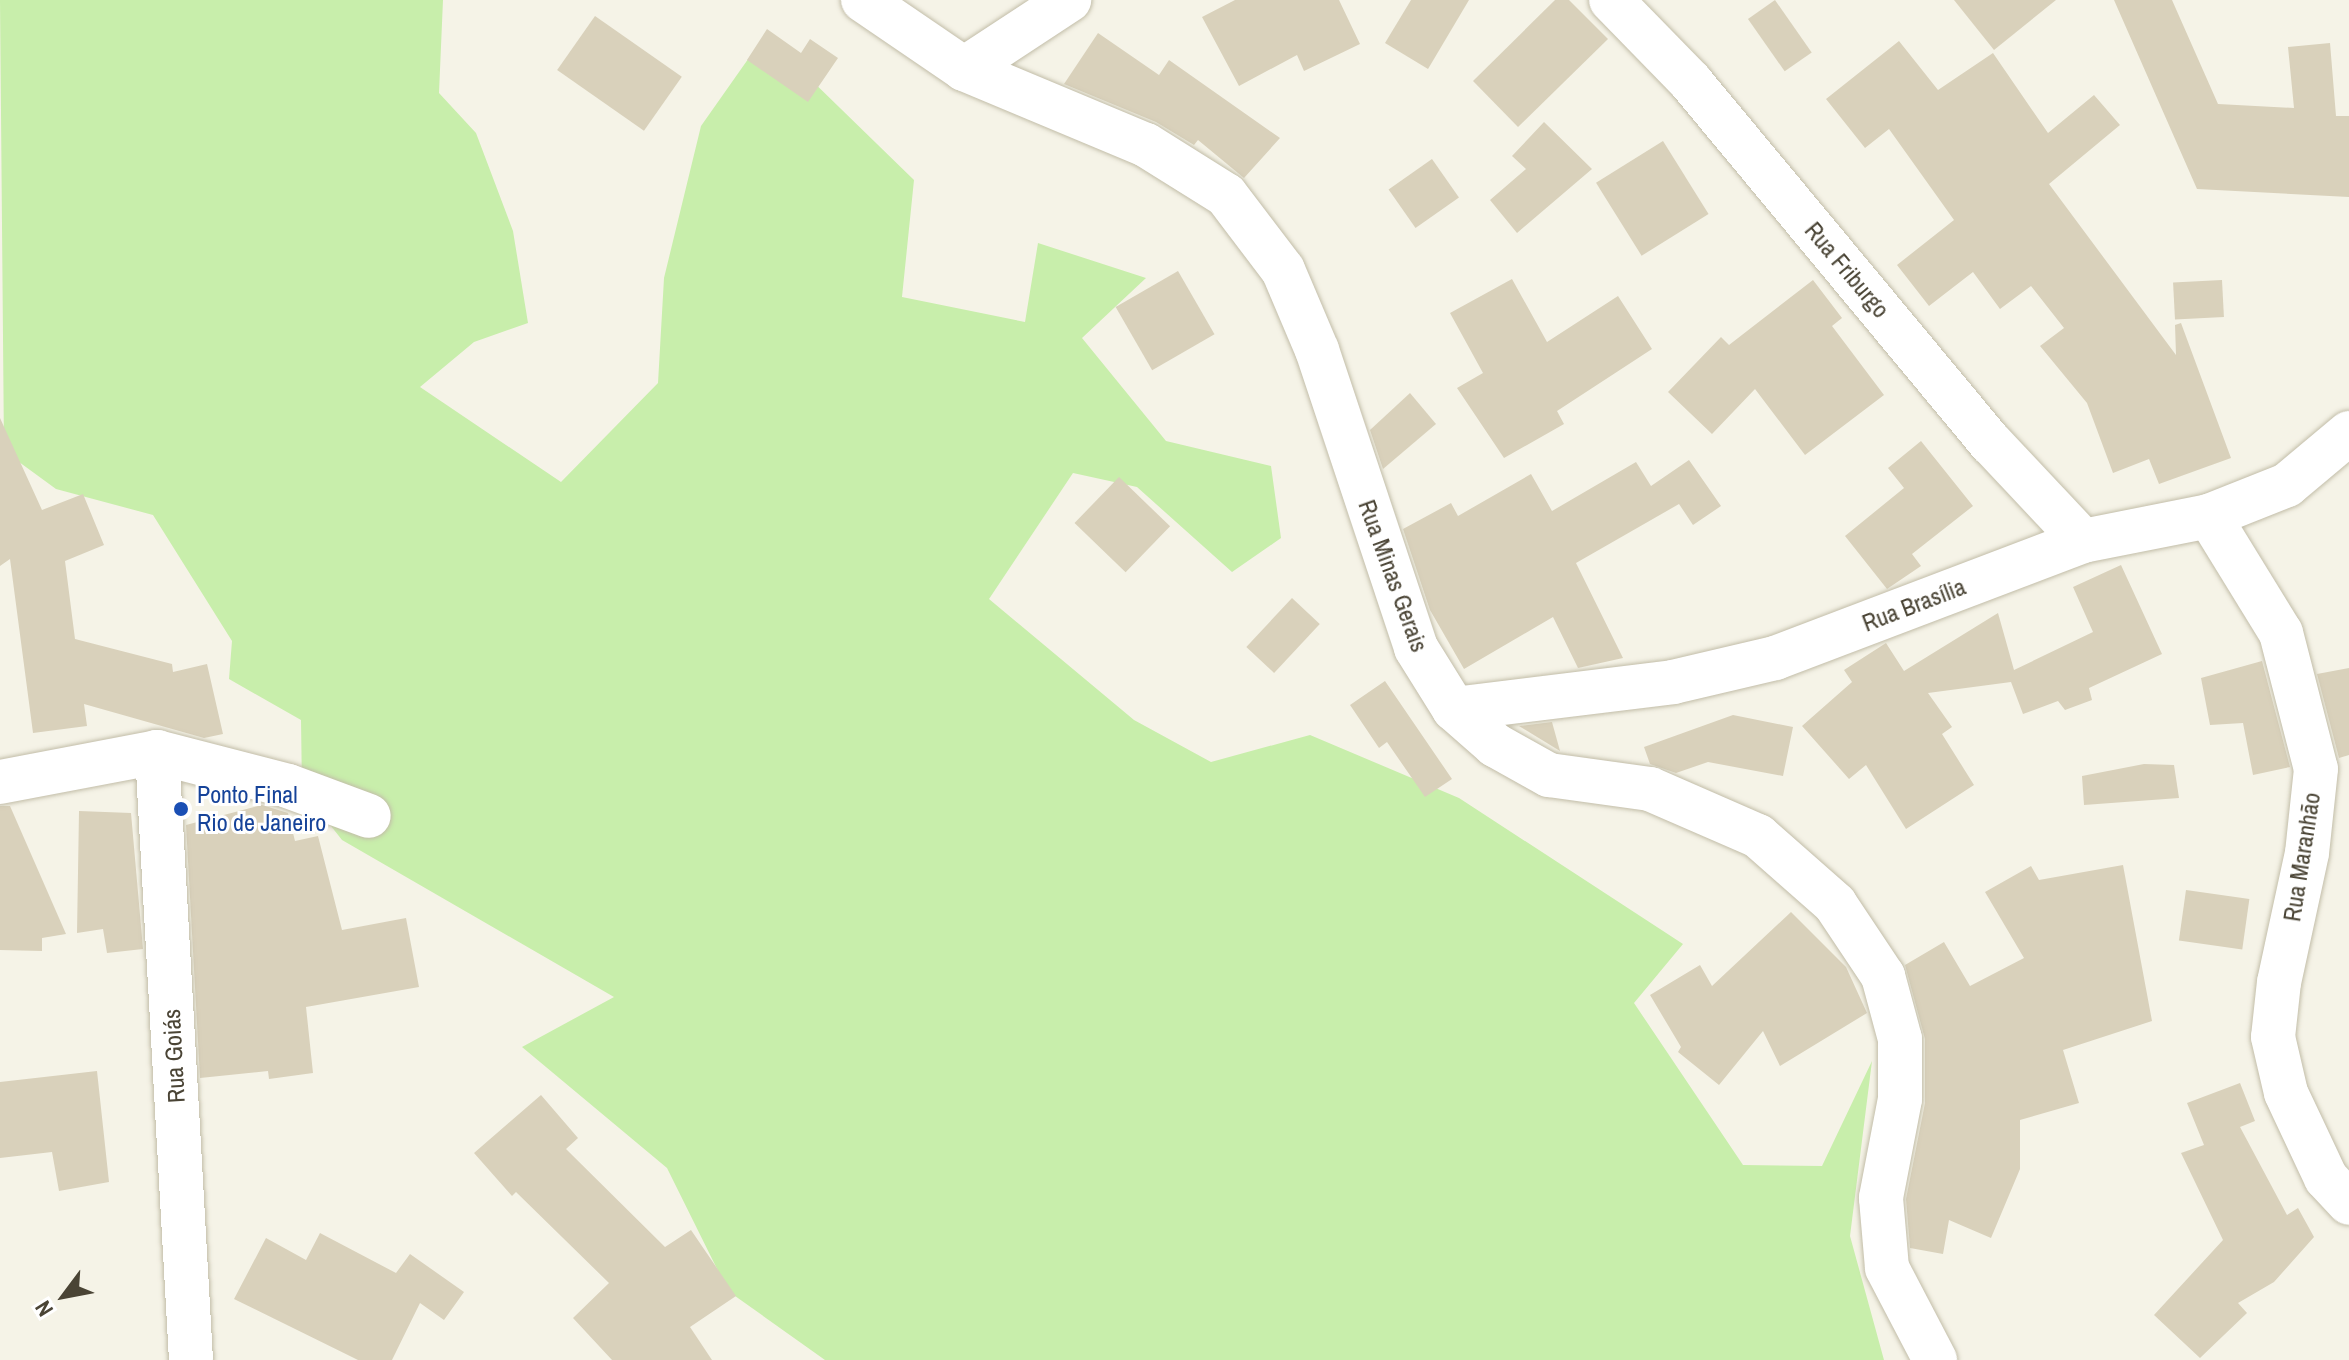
<!DOCTYPE html>
<html>
<head>
<meta charset="utf-8">
<style>
	body { margin:0 }
	#map { position:relative; width:2349px; height:1360px; overflow:hidden; background:#f5f3e7; font-family:"Archivo Narrow",sans-serif }
	div>[style] { position:absolute }
	.green>* { inset:0; background:#c8eeab }
	.building>* { inset:0; background:#d9d1bb; transform-origin:0 0 }
	.roads { filter:drop-shadow(0 0 2px #c2bda8) drop-shadow(0 0 2px #c2bda8) }
	.minor>* { height:44px; margin:-22px; padding:0 22px; transform-origin:22px; border-radius:22px; background:#fff }
	.dots>* { width:22px; height:22px; translate:-50% -50%; box-sizing:border-box; border:4px solid #fff; border-radius:50% }
	span { translate:-50% -50%; white-space:nowrap; text-align:center; line-height:1.15; -webkit-text-stroke:6px #fff; paint-order:stroke }
	.street-label { font-size:24px; color:#4a4435 }
	.transit-label { font-size:24px; color:#164399 }
	.left { translate:0 -50%; text-align:left }
	.north { position:absolute; left:24px; top:1256px; width:80px; height:80px; -webkit-text-stroke:6px #fff; paint-order:stroke; rotate:238deg; font-size:22px; font-weight:700; line-height:32px; text-align:center; color:#4a4435 }
	.north::after { content:''; display:block; margin:auto; width:28px; height:36px; background:#4a4435; clip-path:polygon(50% 0,100% 100%,50% 72%,0 100%) }
</style>
</head>
<body>
<div id="map">
	<div class="green">
		<i style="clip-path:polygon(0 0,443px 0,439px 93px,476px 133px,513px 231px,528px 323px,474px 342px,420px 387px,561px 482px,658px 383px,664px 278px,701px 126px,765px 35px,914px 180px,902px 297px,1025px 322px,1038px 243px,1146px 278px,1082px 338px,1166px 441px,1271px 466px,1281px 538px,1232px 572px,1137px 487px,1073px 473px,989px 599px,1134px 720px,1211px 762px,1310px 735px,1459px 798px,1683px 944px,1634px 1003px,1743px 1165px,1822px 1166px,1872px 1061px,1850px 1236px,1884px 1360px,825px 1360px,728px 1291px,667px 1168px,522px 1047px,614px 997px,342px 840px,302px 789px,301px 720px,229px 679px,232px 641px,153px 515px,56px 489px,4px 451px)"></i>
	</div>
	<div class="building">
		<i style="clip-path:polygon(1235px 0,1339px 0,1360px 44px,1304px 71px,1297px 55px,1239px 86px,1202px 17px)"></i>
		<i style="clip-path:polygon(1411px 0,1469px 0,1428px 69px,1385px 43px)"></i>
		<i style="clip-path:polygon(1555px 0,1569px 0,1608px 39px,1518px 127px,1473px 81px)"></i>
		<i style="left:1775px;top:0;width:64px;height:33px;rotate:55deg"></i>
		<i style="clip-path:polygon(1954px 0,2056px 0,1994px 50px)"></i>
		<i style="clip-path:polygon(2114px 0,2172px 0,2218px 104px,2294px 108px,2288px 47px,2330px 43px,2336px 116px,2349px 116px,2349px 197px,2197px 189px)"></i>
		<i style="left:595px;top:16px;width:106px;height:66px;rotate:35deg"></i>
		<i style="clip-path:polygon(767px 29px,801px 53px,810px 39px,838px 58px,808px 102px,747px 60px)"></i>
		<i style="clip-path:polygon(1098px 33px,1159px 75px,1169px 60px,1280px 138px,1244px 178px,1198px 140px,1194px 145px,1156px 122px,1064px 84px)"></i>
		<i style="clip-path:polygon(1899px 41px,1938px 90px,1993px 53px,2048px 133px,2094px 95px,2120px 125px,2049px 184px,2176px 355px,2175px 325px,2181px 323px,2231px 458px,2159px 484px,2149px 459px,2113px 473px,2087px 403px,2040px 346px,2064px 328px,2031px 286px,2000px 309px,1973px 272px,1929px 306px,1897px 265px,1954px 220px,1889px 129px,1865px 148px,1826px 99px)"></i>
		<i style="clip-path:polygon(1544px 122px,1592px 169px,1517px 233px,1490px 200px,1526px 169px,1512px 156px)"></i>
		<i style="left:1663px;top:141px;width:86px;height:79px;rotate:58deg"></i>
		<i style="left:1432px;top:159px;width:47px;height:53px;rotate:55deg"></i>
		<i style="left:1178px;top:271px;width:73px;height:72px;rotate:60deg"></i>
		<i style="clip-path:polygon(1512px 279px,1547px 342px,1618px 296px,1652px 349px,1557px 411px,1564px 424px,1504px 458px,1457px 388px,1483px 373px,1450px 313px)"></i>
		<i style="clip-path:polygon(1813px 280px,1842px 318px,1832px 326px,1884px 395px,1805px 455px,1755px 389px,1712px 434px,1668px 392px,1721px 337px,1729px 345px)"></i>
		<i style="left:2222px;top:280px;width:37px;height:49px;rotate:87deg"></i>
		<i style="clip-path:polygon(1410px 393px,1436px 424px,1383px 469px,1370px 430px)"></i>
		<i style="clip-path:polygon(0 418px,42px 510px,83px 494px,104px 545px,65px 561px,75px 639px,172px 664px,173px 672px,207px 664px,223px 734px,204px 738px,84px 704px,87px 726px,33px 733px,10px 559px,0 566px)"></i>
		<i style="clip-path:polygon(1921px 441px,1973px 506px,1912px 554px,1921px 566px,1887px 589px,1845px 536px,1904px 488px,1888px 468px)"></i>
		<i style="clip-path:polygon(1689px 460px,1721px 506px,1693px 525px,1679px 504px,1576px 563px,1623px 658px,1578px 668px,1553px 617px,1464px 669px,1430px 610px,1403px 529px,1451px 503px,1458px 516px,1531px 474px,1552px 511px,1636px 462px,1651px 486px)"></i>
		<i style="left:1119px;top:477px;width:71px;height:64px;rotate:44deg"></i>
		<i style="clip-path:polygon(2121px 565px,2162px 654px,2089px 688px,2092px 700px,2065px 710px,2058px 701px,2023px 714px,2011px 682px,1928px 693px,1952px 727px,1942px 734px,1974px 785px,1906px 829px,1866px 765px,1849px 779px,1802px 726px,1852px 682px,1844px 670px,1886px 643px,1904px 671px,1998px 613px,2014px 670px,2093px 632px,2073px 587px)"></i>
		<i style="left:1292px;top:598px;width:38px;height:67px;rotate:43deg"></i>
		<i style="clip-path:polygon(2262px 661px,2290px 767px,2253px 775px,2243px 723px,2210px 725px,2201px 678px)"></i>
		<i style="clip-path:polygon(2349px 668px,2349px 755px,2339px 758px,2317px 674px)"></i>
		<i style="clip-path:polygon(1385px 681px,1452px 779px,1425px 797px,1387px 742px,1379px 748px,1350px 705px)"></i>
		<i style="clip-path:polygon(1733px 715px,1793px 727px,1783px 776px,1708px 762px,1676px 773px,1650px 764px,1644px 747px)"></i>
		<i style="clip-path:polygon(1552px 722px,1560px 751px,1519px 726px)"></i>
		<i style="clip-path:polygon(2144px 764px,2174px 765px,2179px 798px,2084px 805px,2082px 776px)"></i>
		<i style="clip-path:polygon(262px 805px,288px 813px,295px 841px,318px 836px,342px 930px,406px 918px,419px 987px,306px 1007px,313px 1073px,269px 1079px,268px 1071px,200px 1078px,186px 825px)"></i>
		<i style="clip-path:polygon(0 806px,10px 806px,66px 934px,42px 938px,42px 951px,0 950px)"></i>
		<i style="clip-path:polygon(79px 811px,131px 813px,143px 949px,107px 953px,103px 929px,77px 933px)"></i>
		<i style="clip-path:polygon(2123px 865px,2152px 1021px,2063px 1050px,2079px 1103px,2020px 1120px,2020px 1169px,1991px 1238px,1949px 1220px,1943px 1254px,1910px 1248px,1906px 1199px,1925px 1103px,1925px 1039px,1905px 965px,1944px 942px,1970px 986px,2024px 958px,1985px 892px,2031px 866px,2039px 880px)"></i>
		<i style="left:2186px;top:890px;width:64px;height:51px;rotate:8deg"></i>
		<i style="clip-path:polygon(1791px 912px,1846px 967px,1867px 1013px,1780px 1066px,1763px 1031px,1719px 1085px,1678px 1052px,1681px 1047px,1650px 995px,1700px 965px,1712px 986px)"></i>
		<i style="clip-path:polygon(97px 1071px,109px 1182px,59px 1191px,52px 1152px,0 1158px,0 1082px)"></i>
		<i style="clip-path:polygon(2240px 1083px,2255px 1121px,2240px 1127px,2287px 1215px,2298px 1208px,2314px 1237px,2274px 1282px,2238px 1303px,2247px 1313px,2200px 1358px,2154px 1315px,2223px 1240px,2181px 1153px,2204px 1145px,2187px 1103px)"></i>
		<i style="clip-path:polygon(541px 1095px,578px 1138px,566px 1149px,665px 1247px,691px 1230px,736px 1296px,690px 1327px,712px 1360px,612px 1360px,573px 1318px,609px 1283px,516px 1192px,512px 1196px,474px 1153px)"></i>
		<i style="clip-path:polygon(320px 1233px,396px 1273px,410px 1254px,464px 1292px,444px 1320px,420px 1303px,392px 1360px,358px 1360px,234px 1299px,266px 1238px,306px 1260px)"></i>
	</div>
	<div class="roads">
		<div class="minor">
			<i style="left:863px;top:0;width:122px;rotate:34.3deg"></i>
			<i style="left:964px;top:69px;width:197px;rotate:22.7deg"></i>
			<i style="left:1146px;top:145px;width:94px;rotate:32deg"></i>
			<i style="left:1226px;top:195px;width:94px;rotate:52.8deg"></i>
			<i style="left:1283px;top:270px;width:87px;rotate:67deg"></i>
			<i style="left:1317px;top:350px;width:314px;rotate:71.6deg"></i>
			<i style="left:1416px;top:648px;width:72px;rotate:58.1deg"></i>
			<i style="left:1454px;top:709px;width:55px;rotate:41.3deg"></i>
			<i style="left:1495px;top:745px;width:62px;rotate:29.1deg"></i>
			<i style="left:1549px;top:775px;width:102px;rotate:7.9deg"></i>
			<i style="left:1650px;top:789px;width:118px;rotate:23.5deg"></i>
			<i style="left:1758px;top:836px;width:103px;rotate:41.4deg"></i>
			<i style="left:1835px;top:904px;width:87px;rotate:56.3deg"></i>
			<i style="left:1883px;top:976px;width:65px;rotate:74.9deg"></i>
			<i style="left:1900px;top:1039px;width:60px;rotate:90deg"></i>
			<i style="left:1900px;top:1099px;width:101px;rotate:100.9deg"></i>
			<i style="left:1881px;top:1198px;width:70px;rotate:85.1deg"></i>
			<i style="left:1887px;top:1268px;width:104px;rotate:62.4deg"></i>
			<i style="left:1611px;top:0;width:113px;rotate:45.7deg"></i>
			<i style="left:1690px;top:81px;width:471px;rotate:50.3deg"></i>
			<i style="left:1991px;top:443px;width:134px;rotate:46.8deg"></i>
			<i style="left:964px;top:69px;width:126px;rotate:-33.3deg"></i>
			<i style="left:2209px;top:516px;width:137px;rotate:58.4deg"></i>
			<i style="left:2281px;top:633px;width:140px;rotate:75.6deg"></i>
			<i style="left:2316px;top:769px;width:84px;rotate:96.1deg"></i>
			<i style="left:2307px;top:853px;width:132px;rotate:102.2deg"></i>
			<i style="left:2279px;top:982px;width:55px;rotate:96.2deg"></i>
			<i style="left:2273px;top:1037px;width:57px;rotate:76.9deg"></i>
			<i style="left:2286px;top:1093px;width:94px;rotate:64.8deg"></i>
			<i style="left:2326px;top:1178px;width:34px;rotate:47deg"></i>
			<i style="left:1454px;top:709px;width:221px;rotate:-7deg"></i>
			<i style="left:1673px;top:682px;width:105px;rotate:-13.2deg"></i>
			<i style="left:1775px;top:658px;width:329px;rotate:-20.8deg"></i>
			<i style="left:2083px;top:541px;width:128px;rotate:-11.2deg"></i>
			<i style="left:2209px;top:516px;width:84px;rotate:-21.7deg"></i>
			<i style="left:2287px;top:485px;width:81px;rotate:-40deg"></i>
			<i style="left:157px;top:752px;width:609px;rotate:86.8deg"></i>
			<i style="left:0;top:782px;width:160px;rotate:-10.8deg"></i>
			<i style="left:157px;top:752px;width:135px;rotate:14.5deg"></i>
			<i style="left:288px;top:786px;width:86px;rotate:20.3deg"></i>
		</div>
	</div>
	<div class="dots">
		<i style="left:181px;top:809px;background:#1a4fb4"></i>
	</div>
	<div class="street-label">
		<span style="left:1847px;top:270px;rotate:50deg">Rua Friburgo</span>
		<span style="left:1393px;top:576px;rotate:70deg">Rua Minas Gerais</span>
		<span style="left:1914px;top:605px;rotate:-21deg">Rua Brasília</span>
		<span style="left:2302px;top:857px;rotate:-81deg">Rua Maranhão</span>
		<span style="left:174px;top:1056px;rotate:-93deg">Rua Goiás</span>
	</div>
	<div class="transit-label">
		<span class="left" style="left:197px;top:809px">Ponto Final<br>Rio de Janeiro</span>
	</div>
	<div class="north">N</div>
</div>
</body>
</html>
